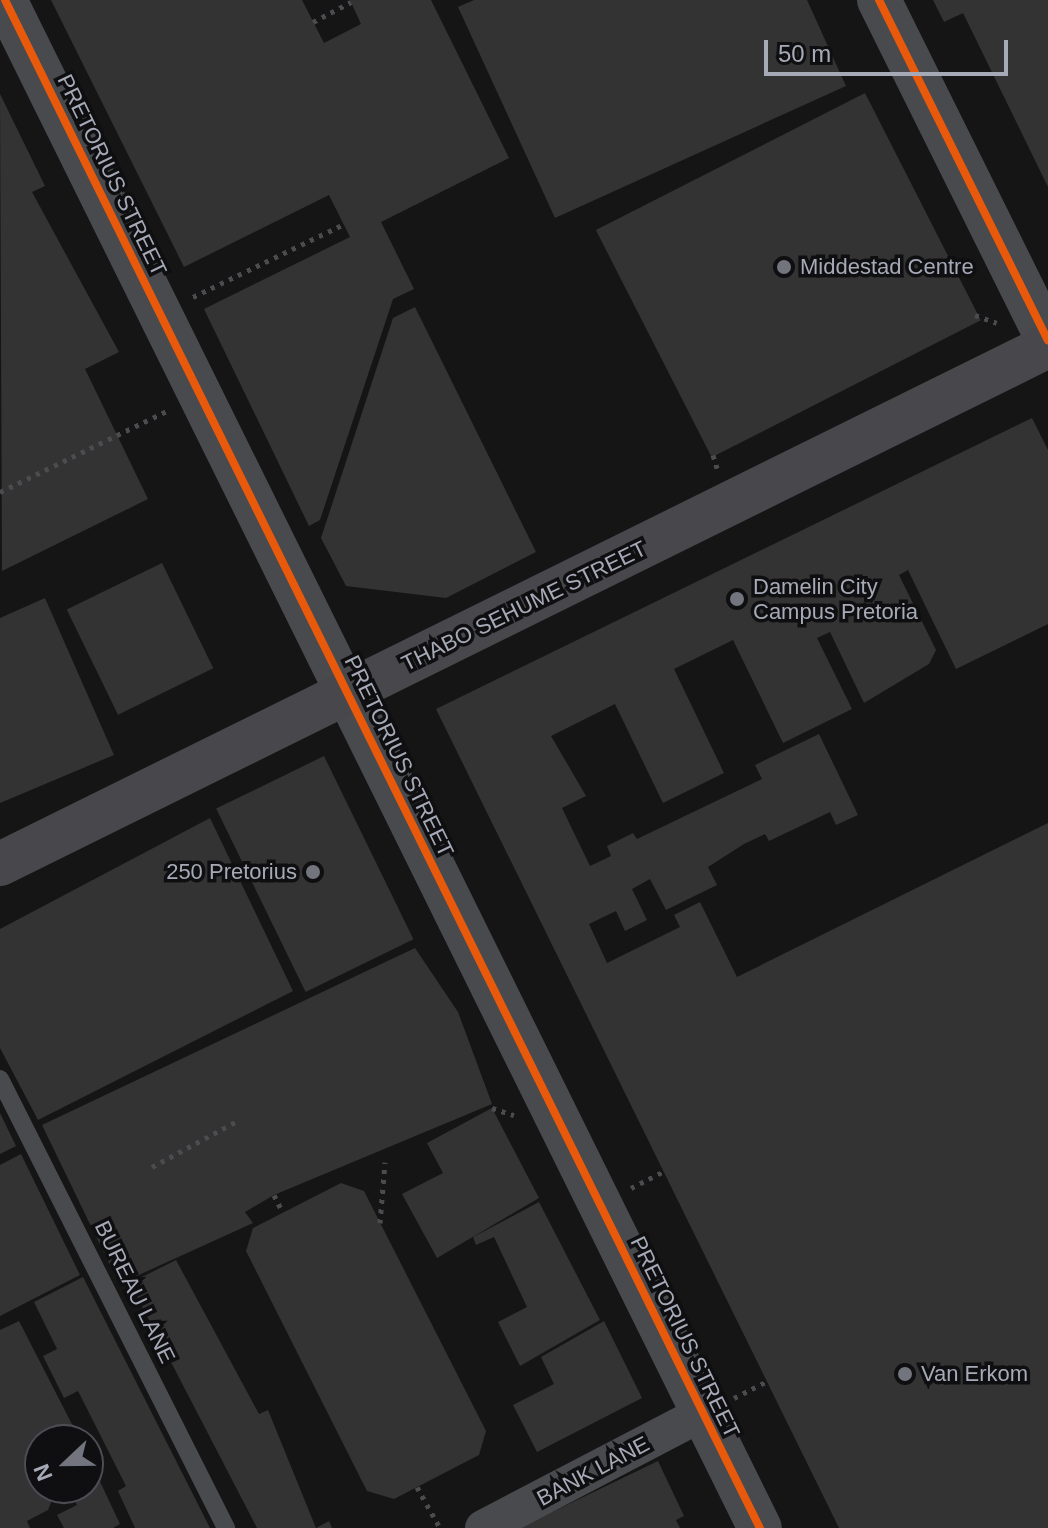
<!DOCTYPE html>
<html>
<head>
<meta charset="utf-8">
<style>
	body { margin:0 }
	#map { position:relative; width:1048px; height:1528px; overflow:hidden; background:#151515; font-family:Helvetica,sans-serif }
	div>[style] { position:absolute }
	.building>* { inset:0; background:#333334; transform-origin:0 0 }
	.path>* { height:5px; margin-top:-2.5px; transform-origin:0; background:repeating-linear-gradient(90deg,#4b4b50 0 4px,transparent 0 10px) }
	.service>* { height:18px; margin:-9px; padding:0 9px; transform-origin:9px; border-radius:9px; background:#494a4e }
	.minor>* { height:36px; margin:-18px; padding:0 18px; transform-origin:18px; border-radius:18px; background:#494a4e }
	.tertiary>* { height:44px; margin:-22px; padding:0 22px; transform-origin:22px; border-radius:22px; background:#494a4e }
	.secondary>* { height:44px; margin:-22px; padding:0 22px; transform-origin:22px; border-radius:22px; background:#48484c }
	.cycleway>* { height:8px; margin:-4px; padding:0 4px; transform-origin:4px; border-radius:4px; background:#e8590c }
	.dots>* { width:22px; height:22px; translate:-50% -50%; box-sizing:border-box; border:4px solid #0f0f11; border-radius:50% }
	span { translate:-50% -50%; white-space:nowrap; text-align:center; line-height:1.15; -webkit-text-stroke:7px #0f0f11; paint-order:stroke }
	.street-label { font-size:22px; color:#a6a9b6 }
	.poi-label { font-size:22px; color:#a6a9b6 }
	.left { translate:0 -50%; text-align:left }
	.right { translate:-100% -50%; text-align:right }
	.north { position:absolute; left:24px; top:1424px; width:80px; height:80px; box-sizing:border-box; background:#0f0f11; border:2px solid #4b4d53; border-radius:50%; rotate:248deg; font-size:22px; font-weight:700; line-height:32px; text-align:center; color:#a6a9b6 }
	.north::after { content:''; display:block; margin:auto; width:28px; height:36px; background:#73757e; clip-path:polygon(50% 0,100% 100%,50% 72%,0 100%) }
	.scale { position:absolute; left:764px; top:40px; width:244px; height:36px; box-sizing:border-box; border:4px solid #a6a9b6; border-top:0; padding-left:10px; font-size:24px; line-height:28px; white-space:nowrap; color:#a6a9b6; -webkit-text-stroke:6px #0f0f11; paint-order:stroke }
</style>
</head>
<body>
<div id="map">
	<div class="building">
		<i style="clip-path:polygon(51px 0,302px 0,324px 43px,361px 24px,350px 0,431px 0,509px 158px,381px 222px,414px 289px,393px 299px,320px 520px,309px 526px,204px 309px,350px 237px,329px 195px,184px 267px)"></i>
		<i style="clip-path:polygon(474px 0,807px 0,846px 86px,555px 218px,458px 7px)"></i>
		<i style="clip-path:polygon(933px 0,1048px 0,1048px 187px,963px 13px,944px 22px)"></i>
		<i style="left:865px;top:93px;width:255px;height:302px;rotate:63deg"></i>
		<i style="clip-path:polygon(0 94px,45px 186px,32px 192px,119px 352px,85px 369px,148px 499px,2px 571px)"></i>
		<i style="clip-path:polygon(415px 307px,536px 552px,446px 598px,346px 586px,321px 538px,393px 318px)"></i>
		<i style="clip-path:polygon(1032px 418px,1048px 450px,1048px 624px,956px 669px,908px 570px,899px 575px,936px 650px,929px 664px,864px 703px,830px 632px,817px 638px,852px 709px,783px 743px,733px 640px,674px 669px,724px 773px,663px 803px,615px 704px,551px 736px,586px 796px,562px 808px,590px 866px,611px 856px,607px 846px,633px 833px,637px 839px,762px 779px,755px 765px,819px 734px,858px 815px,836px 825px,830px 812px,769px 841px,765px 834px,744px 844px,708px 867px,717px 885px,666px 910px,650px 879px,632px 889px,647px 920px,625px 931px,616px 911px,589px 924px,607px 963px,680px 927px,674px 915px,700px 902px,737px 977px,1048px 823px,1048px 1528px,839px 1528px,436px 709px)"></i>
		<i style="left:162px;top:563px;width:117px;height:106px;rotate:64deg"></i>
		<i style="clip-path:polygon(45px 598px,114px 755px,0 803px,0 618px)"></i>
		<i style="left:324px;top:756px;width:204px;height:120px;rotate:64deg"></i>
		<i style="clip-path:polygon(210px 818px,293px 991px,38px 1120px,0 1048px,0 929px)"></i>
		<i style="clip-path:polygon(415px 948px,458px 1012px,492px 1104px,274px 1195px,245px 1212px,253px 1223px,119px 1284px,42px 1125px)"></i>
		<i style="clip-path:polygon(492px 1108px,539px 1198px,437px 1258px,402px 1194px,443px 1173px,427px 1143px)"></i>
		<i style="clip-path:polygon(0 1113px,16px 1146px,0 1154px)"></i>
		<i style="clip-path:polygon(21px 1154px,80px 1275px,0 1316px,0 1165px)"></i>
		<i style="clip-path:polygon(341px 1183px,364px 1191px,486px 1431px,479px 1455px,394px 1499px,367px 1491px,246px 1251px,253px 1228px)"></i>
		<i style="clip-path:polygon(539px 1202px,600px 1320px,520px 1366px,498px 1322px,527px 1307px,494px 1237px,476px 1245px,473px 1237px)"></i>
		<i style="clip-path:polygon(176px 1260px,259px 1414px,268px 1410px,316px 1528px,329px 1521px,332px 1528px,257px 1528px,130px 1283px)"></i>
		<i style="clip-path:polygon(83px 1277px,210px 1528px,135px 1528px,118px 1491px,126px 1486px,78px 1391px,64px 1398px,43px 1356px,57px 1349px,34px 1302px)"></i>
		<i style="clip-path:polygon(19px 1321px,77px 1434px,40px 1440px,40px 1488px,56px 1490px,48px 1510px,27px 1521px,30px 1528px,0 1528px,0 1330px)"></i>
		<i style="clip-path:polygon(604px 1321px,642px 1398px,537px 1452px,513px 1405px,554px 1384px,541px 1357px)"></i>
		<i style="clip-path:polygon(88px 1456px,120px 1524px,113px 1528px,64px 1528px,57px 1515px,77px 1505px,68px 1488px,88px 1488px)"></i>
		<i style="clip-path:polygon(658px 1461px,684px 1516px,676px 1520px,680px 1528px,519px 1528px)"></i>
	</div>
	<div class="path">
		<i style="left:313px;top:22px;width:43px;rotate:-27.8deg"></i>
		<i style="left:193px;top:297px;width:168px;rotate:-25.8deg"></i>
		<i style="left:975px;top:315px;width:23px;rotate:20deg"></i>
		<i style="left:713px;top:455px;width:14px;rotate:73deg"></i>
		<i style="left:0;top:492px;width:186px;rotate:-25.9deg"></i>
		<i style="left:492px;top:1108px;width:23px;rotate:18deg"></i>
		<i style="left:152px;top:1167px;width:97px;rotate:-28.4deg"></i>
		<i style="left:631px;top:1188px;width:35px;rotate:-27deg"></i>
		<i style="left:274px;top:1195px;width:20px;rotate:63deg"></i>
		<i style="left:380px;top:1223px;width:61px;rotate:-85.3deg"></i>
		<i style="left:734px;top:1398px;width:36px;rotate:-27deg"></i>
		<i style="left:417px;top:1487px;width:47px;rotate:60.7deg"></i>
	</div>
	<div class="service">
		<i style="left:0;top:1079px;width:503px;rotate:63.28deg"></i>
	</div>
	<div class="minor">
		<i style="left:483px;top:1528px;width:248px;rotate:-27.6deg"></i>
	</div>
	<div class="tertiary">
		<i style="left:5px;top:0;width:1704px;rotate:63.71deg"></i>
		<i style="left:879px;top:0;width:380px;rotate:63.6deg"></i>
	</div>
	<div class="secondary">
		<i style="left:0;top:864px;width:1169px;rotate:-26.3deg"></i>
	</div>
	<div class="cycleway">
		<i style="left:5px;top:0;width:1704px;rotate:63.71deg"></i>
		<i style="left:879px;top:0;width:380px;rotate:63.6deg"></i>
	</div>
	<div class="dots">
		<i style="left:784px;top:267px;background:#73757e"></i>
		<i style="left:737px;top:599px;background:#73757e"></i>
		<i style="left:313px;top:872px;background:#73757e"></i>
		<i style="left:905px;top:1374px;background:#73757e"></i>
	</div>
	<div class="street-label">
		<span style="left:112px;top:175px;rotate:64deg">PRETORIUS STREET</span>
		<span style="left:524px;top:606px;rotate:-26deg">THABO SEHUME STREET</span>
		<span style="left:399px;top:756px;rotate:64deg">PRETORIUS STREET</span>
		<span style="left:135px;top:1292px;rotate:64deg">BUREAU LANE</span>
		<span style="left:685px;top:1337px;rotate:64deg">PRETORIUS STREET</span>
		<span style="left:593px;top:1471px;rotate:-28deg">BANK LANE</span>
	</div>
	<div class="poi-label">
		<span class="left" style="left:800px;top:267px">Middestad Centre</span>
		<span class="left" style="left:753px;top:599px">Damelin City<br>Campus Pretoria</span>
		<span class="right" style="left:297px;top:872px">250 Pretorius</span>
		<span class="left" style="left:921px;top:1374px">Van Erkom</span>
	</div>
	<div class="north">N</div>
	<div class="scale">50 m</div>
</div>
</body>
</html>
